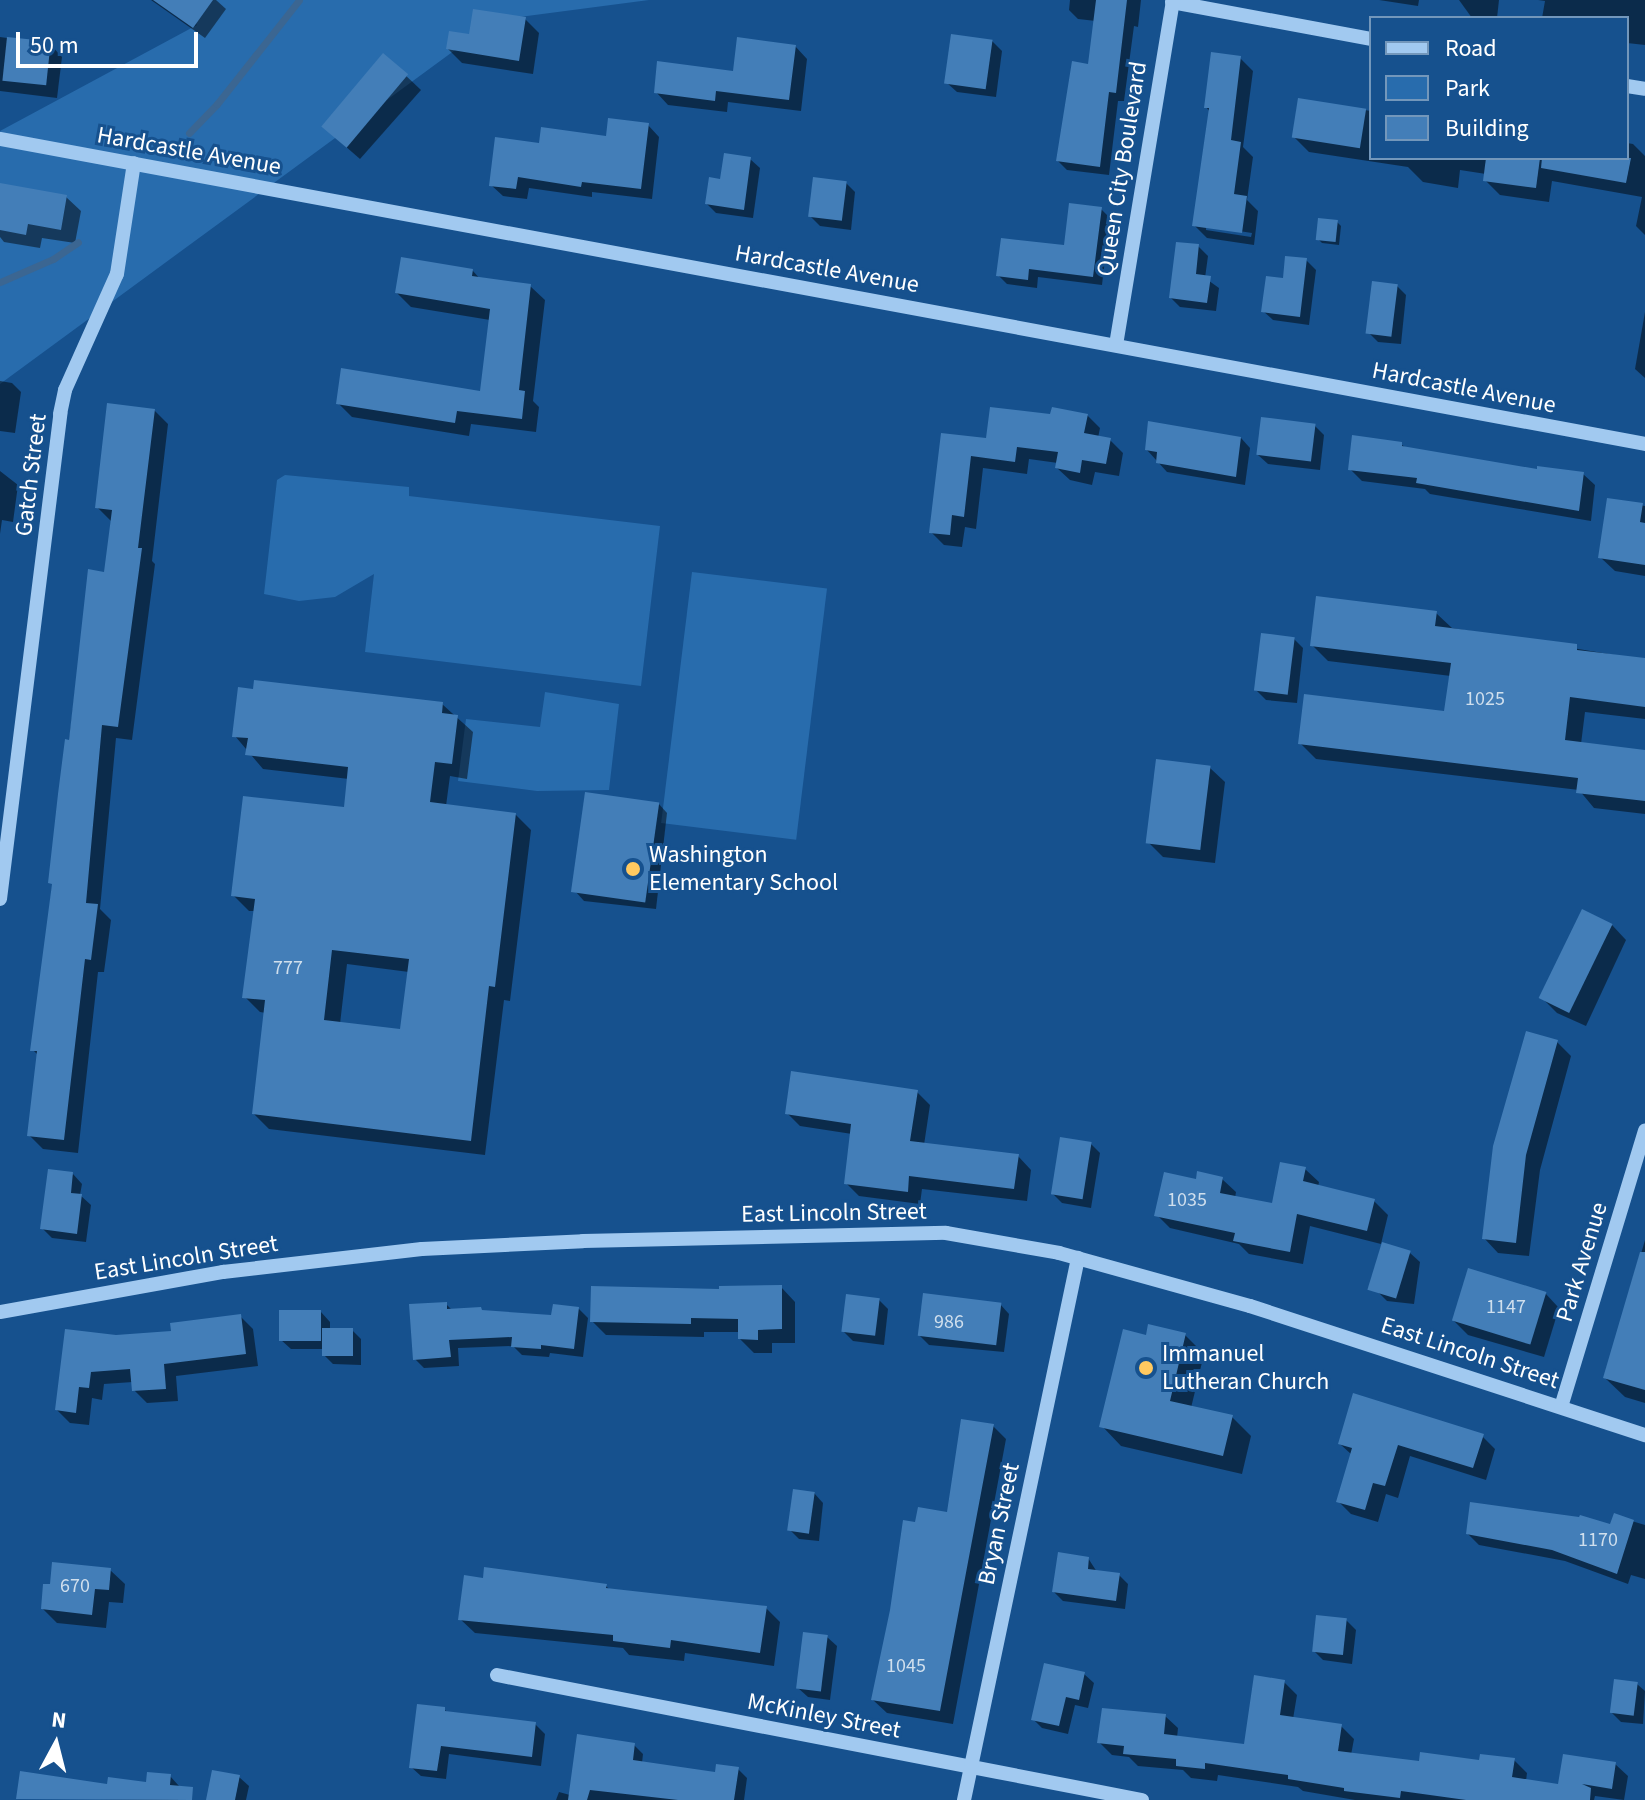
<!DOCTYPE html>
<html>
<head>
<meta charset="utf-8">
<style>
	body { margin:0 }
	#map { position:relative; width:1645px; height:1800px; overflow:hidden; background:#16518e; font-family:"Source Sans 3",sans-serif }
	div>[style] { position:absolute }
	.green>* { inset:0; background:#286cad; transform-origin:0 0 }
	.shadow>* { inset:0; background:#0007 }
	.stream>* { height:7px; margin:-3.5px; padding:0 3.5px; transform-origin:3.5px; border-radius:3.5px; background:#3b6692 }
	.building>* { inset:0; background:#437eb8; transform-origin:0 0 }
	.minor>* { height:14px; margin:-7px; padding:0 7px; transform-origin:7px; border-radius:7px; background:#a1c9f0 }
	.dots>* { width:22px; height:22px; translate:-50% -50%; box-sizing:border-box; border:4px solid #16518e; border-radius:50% }
	span { translate:-50% -50%; white-space:nowrap; text-align:center; line-height:1.15; -webkit-text-stroke:6px #16518e; paint-order:stroke }
	.number-label { font-size:20px; color:#d0dfed }
	.number-label span { -webkit-text-stroke-width:0 }
	.street-label { font-size:24px; color:#fff }
	.poi-label { font-size:24px; color:#fff }
	.left { translate:0 -50%; text-align:left }
	.legend { position:absolute; left:1369px; top:16px; width:260px; height:144px; box-sizing:border-box; background:#16518e; border:2px solid #7397bb; margin:0; padding:10px 14px; list-style:none; font-size:24px; color:#fff }
	.legend li { display:flex; align-items:center; gap:16px; height:40px }
	.legend b { width:40px; border:2px solid #7397bb }
	.north { position:absolute; left:16px; top:1704px; width:80px; height:80px; -webkit-text-stroke:6px #16518e; paint-order:stroke; rotate:7deg; font-size:22px; font-weight:700; line-height:32px; text-align:center; color:#fff }
	.north::after { content:''; display:block; margin:auto; width:28px; height:36px; background:#fff; clip-path:polygon(50% 0,100% 100%,50% 72%,0 100%) }
	.scale { position:absolute; left:16px; top:32px; width:182px; height:36px; box-sizing:border-box; border:4px solid #fff; border-top:0; padding-left:10px; font-size:24px; line-height:28px; white-space:nowrap; color:#fff; -webkit-text-stroke:6px #16518e; paint-order:stroke }
</style>
</head>
<body>
<div id="map">
	<div class="green">
		<i style="clip-path:polygon(178px 0,649px 0,496px 20px,0 384px,0 131px,197px 25px)"></i>
		<i style="clip-path:polygon(285px 475px,409px 487px,409px 496px,660px 526px,641px 686px,365px 652px,374px 574px,335px 597px,299px 601px,264px 594px,277px 480px)"></i>
		<i style="left:692px;top:572px;width:136px;height:253px;rotate:7deg"></i>
		<i style="clip-path:polygon(545px 692px,619px 704px,609px 790px,537px 791px,458px 781px,466px 719px,540px 727px)"></i>
	</div>
	<div class="shadow">
		<i style="clip-path:polygon(151px 0,216px 0,226px 9px,205px 38px)"></i>
		<i style="clip-path:polygon(1070px 0,1141px 0,1138px 27px,1134px 26px,1124px 101px,1118px 101px,1109px 175px,1067px 170px,1058px 161px,1090px 66px,1096px 21px,1078px 19px,1069px 10px)"></i>
		<i style="clip-path:polygon(1379px 0,1419px 0,1418px 6px)"></i>
		<i style="clip-path:polygon(1459px 0,1499px 0,1497px 18px,1472px 18px)"></i>
		<i style="clip-path:polygon(1538px 0,1645px 0,1645px 45px,1627px 43px,1627px 18px,1542px 18px,1545px 1px)"></i>
		<i style="clip-path:polygon(525px 19px,539px 33px,533px 74px,462px 63px,448px 49px)"></i>
		<i style="clip-path:polygon(0 37px,50px 44px,62px 57px,57px 98px,0 91px)"></i>
		<i style="clip-path:polygon(992px 41px,1002px 51px,996px 97px,957px 92px,947px 83px)"></i>
		<i style="clip-path:polygon(795px 46px,807px 59px,801px 111px,728px 102px,727px 112px,668px 105px,656px 92px,734px 73px)"></i>
		<i style="clip-path:polygon(384px 55px,421px 90px,360px 159px,337px 139px)"></i>
		<i style="clip-path:polygon(evenodd,1240px 58px,1253px 71px,1243px 147px,1253px 157px,1247px 200px,1258px 211px,1254px 245px,1207px 238px,1194px 225px,1210px 112px,1206px 107px,1240px 58px,1206px 226px,1252px 233px,1251px 237px,1206px 230px,1206px 226px)"></i>
		<i style="clip-path:polygon(1300px 100px,1371px 111px,1371px 158px,1627px 158px,1627px 143px,1633px 144px,1645px 156px,1645px 235px,1636px 226px,1642px 197px,1552px 181px,1549px 202px,1500px 195px,1485px 180px,1486px 174px,1460px 170px,1458px 188px,1423px 182px,1408px 167px,1309px 152px,1294px 137px)"></i>
		<i style="clip-path:polygon(648px 125px,659px 137px,652px 199px,592px 192px,592px 197px,529px 188px,527px 199px,503px 196px,491px 185px,541px 145px,607px 138px)"></i>
		<i style="clip-path:polygon(750px 159px,760px 168px,753px 218px,716px 213px,707px 204px)"></i>
		<i style="clip-path:polygon(846px 183px,855px 192px,851px 230px,820px 226px,810px 216px)"></i>
		<i style="clip-path:polygon(0 185px,66px 197px,81px 211px,75px 243px,42px 238px,40px 248px,4px 242px,0 237px)"></i>
		<i style="clip-path:polygon(1101px 209px,1110px 218px,1102px 285px,1038px 277px,1037px 288px,1007px 284px,998px 275px,1066px 248px)"></i>
		<i style="clip-path:polygon(1337px 222px,1341px 226px,1339px 245px,1322px 243px,1318px 239px)"></i>
		<i style="clip-path:polygon(1198px 246px,1208px 256px,1205px 278px,1219px 288px,1216px 311px,1180px 307px,1171px 298px)"></i>
		<i style="clip-path:polygon(1306px 260px,1316px 270px,1309px 325px,1273px 320px,1263px 311px,1284px 280px)"></i>
		<i style="clip-path:polygon(473px 271px,481px 280px,530px 286px,545px 300px,533px 401px,539px 407px,536px 432px,471px 424px,469px 436px,352px 417px,338px 403px,482px 393px,490px 320px,411px 307px,397px 293px)"></i>
		<i style="clip-path:polygon(1397px 286px,1406px 295px,1401px 344px,1378px 342px,1369px 333px)"></i>
		<i style="clip-path:polygon(1645px 312px,1645px 378px,1635px 369px)"></i>
		<i style="clip-path:polygon(0 381px,12px 383px,21px 392px,15px 433px,0 431px)"></i>
		<i style="clip-path:polygon(154px 410px,168px 424px,152px 561px,155px 564px,132px 740px,116px 738px,100px 909px,111px 920px,104px 972px,98px 972px,78px 1153px,43px 1149px,29px 1135px,39px 1056px,33px 1050px,89px 572px,106px 574px,111px 521px,97px 507px)"></i>
		<i style="clip-path:polygon(1087px 415px,1100px 428px,1098px 438px,1110px 440px,1123px 453px,1119px 476px,1095px 472px,1092px 485px,1070px 480px,1057px 468px,1058px 463px,1029px 459px,1027px 474px,983px 468px,976px 529px,965px 527px,962px 547px,944px 545px,931px 532px,943px 436px,988px 441px,1052px 416px)"></i>
		<i style="clip-path:polygon(1315px 426px,1324px 435px,1320px 470px,1268px 464px,1258px 455px)"></i>
		<i style="clip-path:polygon(1241px 438px,1250px 448px,1245px 485px,1167px 472px,1147px 450px)"></i>
		<i style="clip-path:polygon(1401px 444px,1407px 449px,1538px 471px,1583px 474px,1595px 485px,1591px 521px,1430px 494px,1425px 489px,1362px 481px,1350px 469px)"></i>
		<i style="clip-path:polygon(0 471px,18px 485px,13px 522px,2px 520px,0 534px)"></i>
		<i style="clip-path:polygon(1609px 500px,1645px 506px,1645px 576px,1615px 571px,1600px 557px)"></i>
		<i style="clip-path:polygon(1436px 613px,1452px 628px,1645px 660px,1645px 719px,1585px 712px,1581px 744px,1645px 752px,1645px 814px,1594px 808px,1579px 790px,1316px 759px,1300px 743px,1446px 713px,1451px 676px,1328px 661px,1312px 645px)"></i>
		<i style="clip-path:polygon(1294px 639px,1303px 648px,1297px 703px,1266px 700px,1256px 690px)"></i>
		<i style="clip-path:polygon(evenodd,442px 704px,473px 732px,467px 779px,450px 776px,446px 806px,516px 815px,531px 830px,510px 1001px,504px 1000px,485px 1155px,269px 1129px,254px 1114px,266px 1013px,260px 1012px,245px 997px,255px 911px,249px 911px,233px 895px,346px 810px,349px 779px,263px 769px,235px 736px,442px 704px,347px 964px,409px 972px,402px 1032px,340px 1024px,347px 964px)"></i>
		<i style="clip-path:polygon(1210px 768px,1225px 782px,1215px 863px,1163px 857px,1148px 842px)"></i>
		<i style="clip-path:polygon(658px 803px,667px 813px,656px 909px,584px 901px,575px 891px)"></i>
		<i style="clip-path:polygon(1612px 925px,1626px 940px,1586px 1026px,1557px 1013px,1543px 999px)"></i>
		<i style="clip-path:polygon(1557px 1042px,1571px 1056px,1540px 1170px,1529px 1256px,1498px 1253px,1484px 1238px)"></i>
		<i style="clip-path:polygon(917px 1092px,930px 1105px,924px 1145px,1018px 1156px,1031px 1170px,1027px 1201px,922px 1189px,920px 1204px,859px 1196px,846px 1183px,852px 1134px,800px 1126px,787px 1113px)"></i>
		<i style="clip-path:polygon(1091px 1144px,1100px 1153px,1091px 1208px,1062px 1203px,1053px 1194px)"></i>
		<i style="clip-path:polygon(1305px 1169px,1319px 1182px,1318px 1187px,1374px 1201px,1388px 1215px,1381px 1244px,1310px 1226px,1303px 1264px,1249px 1254px,1239px 1244px,1170px 1228px,1157px 1215px,1197px 1181px,1222px 1179px,1236px 1192px,1235px 1198px,1274px 1205px)"></i>
		<i style="clip-path:polygon(73px 1174px,82px 1184px,80px 1195px,91px 1205px,86px 1242px,52px 1238px,42px 1228px)"></i>
		<i style="clip-path:polygon(1645px 1240px,1645px 1403px,1625px 1397px,1605px 1378px)"></i>
		<i style="clip-path:polygon(1410px 1253px,1420px 1262px,1414px 1304px,1387px 1301px,1378px 1292px)"></i>
		<i style="clip-path:polygon(781px 1287px,795px 1302px,795px 1343px,772px 1343px,772px 1353px,754px 1353px,740px 1339px,740px 1332px,704px 1332px,704px 1337px,606px 1335px,592px 1321px,721px 1291px)"></i>
		<i style="clip-path:polygon(1545px 1293px,1559px 1308px,1544px 1357px,1468px 1335px,1454px 1321px)"></i>
		<i style="clip-path:polygon(879px 1300px,888px 1309px,884px 1345px,853px 1341px,844px 1332px)"></i>
		<i style="clip-path:polygon(446px 1304px,453px 1311px,553px 1318px,579px 1309px,588px 1318px,583px 1357px,550px 1353px,549px 1357px,522px 1355px,513px 1346px,458px 1348px,459px 1366px,424px 1368px,415px 1359px)"></i>
		<i style="clip-path:polygon(1000px 1304px,1009px 1314px,1004px 1352px,929px 1345px,920px 1336px)"></i>
		<i style="clip-path:polygon(321px 1312px,330px 1322px,330px 1330px,352px 1330px,361px 1339px,361px 1365px,333px 1364px,324px 1355px,324px 1349px,291px 1349px,281px 1340px)"></i>
		<i style="clip-path:polygon(240px 1316px,253px 1329px,258px 1366px,176px 1376px,178px 1401px,147px 1403px,134px 1390px,133px 1382px,104px 1384px,102px 1400px,92px 1398px,89px 1425px,70px 1423px,57px 1410px,116px 1337px,173px 1333px)"></i>
		<i style="clip-path:polygon(1185px 1335px,1204px 1354px,1191px 1408px,1232px 1417px,1251px 1436px,1242px 1474px,1121px 1446px,1102px 1426px,1147px 1337px)"></i>
		<i style="clip-path:polygon(993px 1426px,1006px 1439px,953px 1724px,887px 1713px,873px 1700px,917px 1524px,948px 1514px)"></i>
		<i style="clip-path:polygon(1482px 1436px,1495px 1449px,1486px 1480px,1410px 1456px,1398px 1498px,1386px 1494px,1378px 1522px,1351px 1514px,1338px 1501px,1352px 1455px,1340px 1444px)"></i>
		<i style="clip-path:polygon(814px 1493px,823px 1503px,819px 1541px,799px 1539px,790px 1530px)"></i>
		<i style="clip-path:polygon(1615px 1516px,1645px 1525px,1645px 1579px,1631px 1575px,1628px 1584px,1565px 1561px,1479px 1545px,1468px 1534px,1612px 1527px)"></i>
		<i style="clip-path:polygon(1088px 1558px,1097px 1572px,1119px 1575px,1128px 1584px,1125px 1609px,1063px 1601px,1054px 1592px)"></i>
		<i style="clip-path:polygon(110px 1570px,125px 1584px,123px 1603px,109px 1602px,106px 1628px,57px 1623px,43px 1609px)"></i>
		<i style="clip-path:polygon(606px 1586px,611px 1591px,766px 1608px,780px 1622px,774px 1666px,685px 1653px,684px 1661px,629px 1655px,623px 1648px,475px 1633px,460px 1619px)"></i>
		<i style="clip-path:polygon(1346px 1620px,1356px 1630px,1352px 1664px,1323px 1660px,1314px 1651px)"></i>
		<i style="clip-path:polygon(827px 1637px,837px 1646px,830px 1700px,808px 1697px,798px 1688px)"></i>
		<i style="clip-path:polygon(1084px 1674px,1094px 1683px,1088px 1708px,1075px 1705px,1068px 1734px,1042px 1728px,1033px 1719px)"></i>
		<i style="clip-path:polygon(1284px 1682px,1297px 1695px,1293px 1719px,1341px 1726px,1354px 1739px,1351px 1755px,1420px 1763px,1514px 1760px,1527px 1773px,1526px 1781px,1560px 1786px,1615px 1764px,1628px 1776px,1624px 1800px,1595px 1796px,1594px 1800px,1355px 1800px,1303px 1791px,1298px 1787px,1218px 1775px,1217px 1781px,1191px 1778px,1183px 1770px,1138px 1766px,1129px 1757px,1112px 1755px,1099px 1742px,1165px 1716px,1178px 1728px,1177px 1738px,1246px 1746px)"></i>
		<i style="clip-path:polygon(1637px 1684px,1645px 1691px,1643px 1724px,1621px 1722px,1612px 1713px)"></i>
		<i style="clip-path:polygon(444px 1709px,449px 1714px,535px 1724px,545px 1734px,541px 1766px,449px 1754px,446px 1779px,421px 1776px,411px 1767px)"></i>
		<i style="clip-path:polygon(634px 1745px,643px 1754px,642px 1763px,717px 1774px,738px 1769px,747px 1778px,744px 1800px,556px 1800px,559px 1792px,570px 1795px)"></i>
		<i style="clip-path:polygon(170px 1776px,179px 1786px,178px 1800px,18px 1798px,148px 1784px)"></i>
		<i style="clip-path:polygon(239px 1777px,249px 1786px,246px 1800px,208px 1800px)"></i>
	</div>
	<div class="stream">
		<i style="left:189px;top:133px;width:40px;rotate:-46deg"></i>
		<i style="left:217px;top:104px;width:132px;rotate:-51.7deg"></i>
		<i style="left:0;top:282px;width:58px;rotate:-23.5deg"></i>
		<i style="left:53px;top:259px;width:30px;rotate:-34deg"></i>
	</div>
	<div class="building">
		<i style="clip-path:polygon(153px 0,213px 0,193px 28px)"></i>
		<i style="clip-path:polygon(1096px 0,1127px 0,1116px 93px,1109px 92px,1100px 167px,1056px 161px,1072px 61px,1088px 64px)"></i>
		<i style="clip-path:polygon(473px 9px,526px 17px,519px 61px,446px 49px,449px 31px,469px 34px)"></i>
		<i style="left:951px;top:34px;width:42px;height:50px;rotate:8deg"></i>
		<i style="left:7px;top:37px;width:44px;height:44px;rotate:6deg"></i>
		<i style="clip-path:polygon(737px 37px,796px 45px,789px 100px,716px 91px,715px 101px,654px 93px,657px 61px,733px 71px)"></i>
		<i style="clip-path:polygon(1211px 52px,1241px 56px,1231px 140px,1241px 142px,1234px 194px,1247px 196px,1242px 233px,1192px 226px,1209px 108px,1204px 108px)"></i>
		<i style="left:383px;top:53px;width:33px;height:96px;rotate:40deg"></i>
		<i style="left:1298px;top:98px;width:69px;height:40px;rotate:9deg"></i>
		<i style="clip-path:polygon(608px 118px,649px 123px,641px 189px,582px 182px,581px 187px,518px 177px,516px 189px,489px 186px,495px 137px,539px 143px,541px 127px,606px 136px)"></i>
		<i style="clip-path:polygon(724px 153px,751px 157px,744px 210px,705px 204px,709px 177px,720px 179px)"></i>
		<i style="clip-path:polygon(1486px 158px,1540px 158px,1536px 188px,1483px 181px)"></i>
		<i style="clip-path:polygon(1542px 158px,1631px 158px,1626px 183px,1541px 168px)"></i>
		<i style="left:813px;top:177px;width:34px;height:40px;rotate:7deg"></i>
		<i style="clip-path:polygon(0 183px,67px 195px,61px 230px,28px 224px,26px 235px,0 230px)"></i>
		<i style="clip-path:polygon(1069px 203px,1102px 207px,1093px 277px,1029px 269px,1028px 280px,996px 276px,1001px 238px,1064px 245px)"></i>
		<i style="left:1318px;top:218px;width:20px;height:22px;rotate:6deg"></i>
		<i style="clip-path:polygon(1176px 242px,1199px 244px,1196px 274px,1211px 276px,1207px 303px,1169px 298px)"></i>
		<i style="clip-path:polygon(1285px 256px,1307px 258px,1300px 317px,1261px 312px,1266px 276px,1283px 278px)"></i>
		<i style="clip-path:polygon(401px 257px,473px 269px,472px 276px,531px 284px,519px 390px,525px 391px,522px 419px,457px 411px,455px 423px,336px 404px,341px 368px,480px 391px,490px 309px,395px 293px)"></i>
		<i style="left:1372px;top:281px;width:26px;height:53px;rotate:7deg"></i>
		<i style="clip-path:polygon(107px 403px,155px 409px,138px 548px,142px 548px,118px 727px,102px 725px,86px 903px,98px 904px,91px 960px,85px 959px,64px 1140px,27px 1136px,37px 1051px,30px 1051px,52px 884px,48px 883px,58px 794px,65px 739px,69px 740px,88px 569px,104px 572px,112px 510px,95px 508px)"></i>
		<i style="clip-path:polygon(990px 407px,1050px 414px,1052px 407px,1088px 414px,1084px 433px,1111px 438px,1106px 464px,1082px 460px,1080px 473px,1055px 468px,1058px 452px,1017px 447px,1015px 462px,971px 456px,964px 517px,952px 515px,950px 535px,929px 533px,941px 433px,986px 438px)"></i>
		<i style="left:1261px;top:417px;width:55px;height:38px;rotate:7deg"></i>
		<i style="clip-path:polygon(1148px 421px,1241px 437px,1236px 477px,1156px 463px,1157px 452px,1145px 450px)"></i>
		<i style="clip-path:polygon(1352px 435px,1402px 442px,1402px 446px,1537px 469px,1537px 466px,1584px 472px,1579px 511px,1416px 483px,1417px 478px,1348px 470px)"></i>
		<i style="clip-path:polygon(1607px 498px,1643px 503px,1640px 522px,1645px 523px,1645px 565px,1598px 558px)"></i>
		<i style="clip-path:polygon(1316px 596px,1437px 611px,1435px 626px,1577px 644px,1577px 650px,1645px 658px,1645px 707px,1570px 697px,1565px 740px,1645px 750px,1645px 801px,1576px 793px,1578px 778px,1298px 744px,1304px 694px,1444px 711px,1451px 663px,1310px 646px)"></i>
		<i style="left:1261px;top:633px;width:34px;height:58px;rotate:7deg"></i>
		<i style="clip-path:polygon(evenodd,254px 680px,443px 702px,442px 713px,458px 715px,452px 764px,435px 762px,430px 802px,516px 813px,495px 987px,489px 986px,471px 1141px,252px 1114px,265px 1000px,242px 998px,255px 899px,231px 896px,243px 796px,344px 807px,348px 767px,245px 755px,248px 738px,232px 737px,238px 687px,253px 689px,254px 680px,332px 950px,409px 959px,400px 1029px,324px 1020px,332px 950px)"></i>
		<i style="left:1156px;top:759px;width:55px;height:85px;rotate:7deg"></i>
		<i style="left:585px;top:792px;width:75px;height:101px;rotate:8deg"></i>
		<i style="left:1582px;top:909px;width:34px;height:99px;rotate:26deg"></i>
		<i style="clip-path:polygon(1526px 1031px,1558px 1040px,1526px 1155px,1516px 1243px,1482px 1239px,1493px 1146px)"></i>
		<i style="clip-path:polygon(791px 1071px,918px 1090px,910px 1141px,1019px 1154px,1014px 1189px,909px 1176px,908px 1192px,844px 1184px,851px 1124px,785px 1114px)"></i>
		<i style="left:1060px;top:1137px;width:32px;height:58px;rotate:9deg"></i>
		<i style="clip-path:polygon(1280px 1162px,1306px 1167px,1303px 1181px,1375px 1199px,1367px 1231px,1297px 1214px,1290px 1252px,1233px 1241px,1235px 1233px,1154px 1216px,1164px 1172px,1196px 1179px,1197px 1171px,1223px 1177px,1220px 1193px,1272px 1203px)"></i>
		<i style="clip-path:polygon(48px 1169px,73px 1172px,71px 1193px,82px 1194px,77px 1234px,40px 1229px)"></i>
		<i style="left:1382px;top:1242px;width:30px;height:50px;rotate:17deg"></i>
		<i style="clip-path:polygon(1640px 1252px,1645px 1252px,1645px 1390px,1603px 1378px)"></i>
		<i style="left:1468px;top:1268px;width:82px;height:55px;rotate:17deg"></i>
		<i style="clip-path:polygon(782px 1285px,782px 1329px,758px 1330px,758px 1340px,738px 1339px,738px 1319px,691px 1318px,691px 1324px,590px 1322px,591px 1286px,719px 1289px,719px 1286px)"></i>
		<i style="left:923px;top:1293px;width:79px;height:43px;rotate:7deg"></i>
		<i style="left:846px;top:1294px;width:34px;height:38px;rotate:7deg"></i>
		<i style="clip-path:polygon(447px 1302px,447px 1309px,481px 1307px,482px 1310px,551px 1315px,553px 1304px,579px 1307px,574px 1349px,541px 1345px,541px 1349px,511px 1347px,512px 1337px,449px 1340px,451px 1357px,413px 1360px,409px 1304px)"></i>
		<i style="left:279px;top:1310px;width:42px;height:31px"></i>
		<i style="clip-path:polygon(241px 1314px,246px 1354px,164px 1364px,166px 1389px,132px 1391px,130px 1369px,91px 1372px,89px 1388px,79px 1387px,76px 1413px,55px 1410px,65px 1329px,116px 1335px,171px 1331px,170px 1323px)"></i>
		<i style="clip-path:polygon(1148px 1324px,1186px 1333px,1170px 1401px,1233px 1415px,1223px 1456px,1099px 1427px,1123px 1329px,1146px 1335px)"></i>
		<i style="left:322px;top:1328px;width:31px;height:28px"></i>
		<i style="clip-path:polygon(1353px 1393px,1484px 1434px,1473px 1468px,1398px 1445px,1385px 1486px,1373px 1483px,1365px 1510px,1336px 1502px,1352px 1448px,1338px 1444px)"></i>
		<i style="clip-path:polygon(961px 1419px,994px 1424px,940px 1711px,871px 1700px,890px 1610px,903px 1520px,915px 1522px,918px 1507px,947px 1512px)"></i>
		<i style="left:793px;top:1489px;width:22px;height:42px;rotate:8deg"></i>
		<i style="clip-path:polygon(1470px 1502px,1579px 1517px,1580px 1515px,1610px 1524px,1614px 1513px,1634px 1520px,1617px 1574px,1552px 1550px,1466px 1534px)"></i>
		<i style="clip-path:polygon(1058px 1552px,1089px 1557px,1088px 1569px,1120px 1573px,1116px 1601px,1052px 1592px)"></i>
		<i style="clip-path:polygon(52px 1562px,111px 1568px,109px 1590px,95px 1589px,92px 1615px,41px 1609px,43px 1584px,50px 1584px)"></i>
		<i style="clip-path:polygon(484px 1567px,607px 1584px,606px 1588px,767px 1606px,760px 1653px,671px 1640px,670px 1648px,613px 1641px,613px 1635px,458px 1620px,464px 1575px,483px 1578px)"></i>
		<i style="left:1316px;top:1615px;width:31px;height:37px;rotate:6deg"></i>
		<i style="left:803px;top:1632px;width:25px;height:57px;rotate:7deg"></i>
		<i style="clip-path:polygon(1044px 1663px,1085px 1672px,1079px 1700px,1066px 1697px,1059px 1726px,1031px 1720px)"></i>
		<i style="clip-path:polygon(1254px 1675px,1285px 1680px,1280px 1715px,1342px 1724px,1338px 1751px,1419px 1761px,1420px 1752px,1479px 1760px,1480px 1754px,1515px 1758px,1512px 1777px,1558px 1784px,1563px 1754px,1616px 1762px,1612px 1789px,1582px 1784px,1591px 1788px,1590px 1800px,1466px 1800px,1401px 1791px,1400px 1798px,1344px 1791px,1344px 1788px,1288px 1779px,1288px 1775px,1205px 1763px,1205px 1769px,1176px 1766px,1176px 1759px,1123px 1754px,1124px 1746px,1097px 1743px,1102px 1708px,1166px 1714px,1164px 1734px,1244px 1744px)"></i>
		<i style="left:1614px;top:1679px;width:24px;height:34px;rotate:7deg"></i>
		<i style="clip-path:polygon(417px 1704px,445px 1707px,445px 1711px,536px 1722px,532px 1757px,441px 1746px,437px 1771px,409px 1768px)"></i>
		<i style="clip-path:polygon(577px 1734px,635px 1743px,633px 1760px,715px 1772px,716px 1764px,739px 1767px,734px 1800px,678px 1800px,590px 1790px,587px 1800px,568px 1800px)"></i>
		<i style="clip-path:polygon(212px 1770px,240px 1775px,235px 1800px,206px 1800px)"></i>
		<i style="clip-path:polygon(20px 1771px,107px 1784px,108px 1777px,146px 1782px,147px 1772px,171px 1774px,170px 1785px,193px 1787px,192px 1800px,16px 1799px)"></i>
	</div>
	<div class="minor">
		<i style="left:1172px;top:2px;width:202px;rotate:10.5deg"></i>
		<i style="left:1627px;top:86px;width:18px;rotate:9deg"></i>
		<i style="left:0;top:139px;width:1673px;rotate:10.5deg"></i>
		<i style="left:1116px;top:345px;width:350px;rotate:-80.6deg"></i>
		<i style="left:0;top:899px;width:489px;rotate:-82.9deg"></i>
		<i style="left:60px;top:414px;width:25px;rotate:-78deg"></i>
		<i style="left:65px;top:390px;width:127px;rotate:-65.9deg"></i>
		<i style="left:117px;top:274px;width:112px;rotate:-81.3deg"></i>
		<i style="left:0;top:1312px;width:227px;rotate:-10.2deg"></i>
		<i style="left:223px;top:1272px;width:200px;rotate:-6.6deg"></i>
		<i style="left:422px;top:1249px;width:161px;rotate:-2.8deg"></i>
		<i style="left:583px;top:1241px;width:363px;rotate:-1.3deg"></i>
		<i style="left:946px;top:1233px;width:115px;rotate:10deg"></i>
		<i style="left:1059px;top:1253px;width:198px;rotate:15.5deg"></i>
		<i style="left:1250px;top:1306px;width:416px;rotate:18.1deg"></i>
		<i style="left:1561px;top:1407px;width:289px;rotate:-73.1deg"></i>
		<i style="left:497px;top:1675px;width:657px;rotate:10.97deg"></i>
		<i style="left:964px;top:1800px;width:554px;rotate:-78.12deg"></i>
	</div>
	<div class="dots">
		<i style="left:633px;top:869px;background:#ffc960"></i>
		<i style="left:1146px;top:1368px;background:#ffc960"></i>
	</div>
	<div class="number-label">
		<span style="left:1485px;top:699px">1025</span>
		<span style="left:288px;top:968px">777</span>
		<span style="left:1187px;top:1200px">1035</span>
		<span style="left:1506px;top:1307px">1147</span>
		<span style="left:949px;top:1322px">986</span>
		<span style="left:1598px;top:1540px">1170</span>
		<span style="left:75px;top:1586px">670</span>
		<span style="left:906px;top:1666px">1045</span>
	</div>
	<div class="street-label">
		<span style="left:189px;top:151px;rotate:10deg">Hardcastle Avenue</span>
		<span style="left:1122px;top:169px;rotate:-81deg">Queen City Boulevard</span>
		<span style="left:827px;top:269px;rotate:10deg">Hardcastle Avenue</span>
		<span style="left:1464px;top:388px;rotate:11deg">Hardcastle Avenue</span>
		<span style="left:31px;top:475px;rotate:-83deg">Gatch Street</span>
		<span style="left:834px;top:1213px;rotate:-1deg">East Lincoln Street</span>
		<span style="left:186px;top:1258px;rotate:-9deg">East Lincoln Street</span>
		<span style="left:1582px;top:1262px;rotate:-73deg">Park Avenue</span>
		<span style="left:1470px;top:1353px;rotate:18deg">East Lincoln Street</span>
		<span style="left:999px;top:1524px;rotate:-78deg">Bryan Street</span>
		<span style="left:824px;top:1716px;rotate:11deg">McKinley Street</span>
	</div>
	<div class="poi-label">
		<span class="left" style="left:649px;top:869px">Washington<br>Elementary School</span>
		<span class="left" style="left:1162px;top:1368px">Immanuel<br>Lutheran Church</span>
	</div>
	<ul class="legend">
	<li><b style="height:10px;background:#a1c9f0"></b>Road</li>
	<li><b style="height:22px;background:#286cad"></b>Park</li>
	<li><b style="height:22px;background:#437eb8"></b>Building</li>
	</ul>
	<div class="north">N</div>
	<div class="scale">50 m</div>
</div>
</body>
</html>
